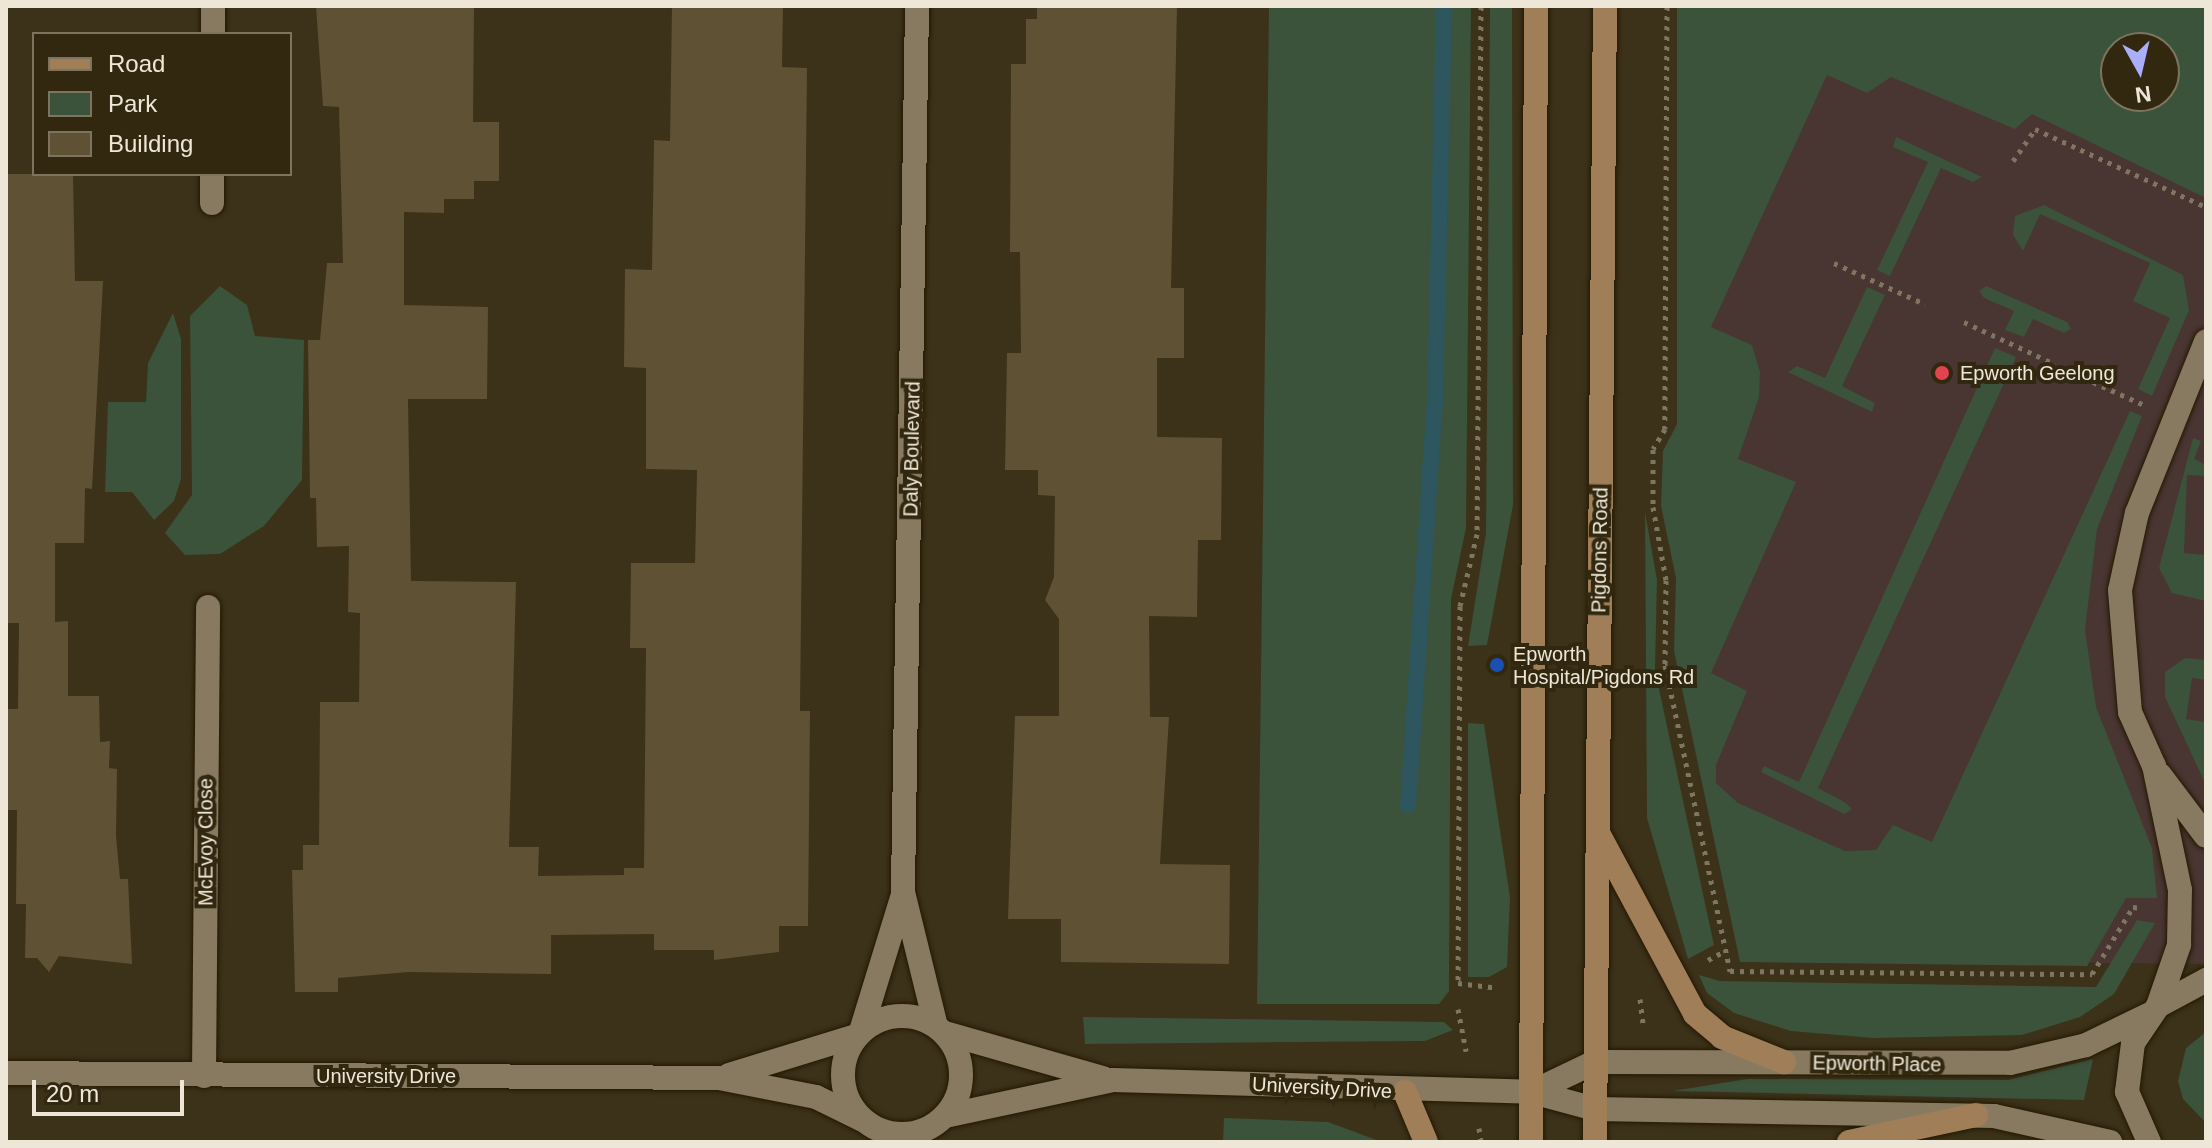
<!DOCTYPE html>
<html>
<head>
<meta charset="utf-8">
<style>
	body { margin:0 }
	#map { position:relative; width:2212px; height:1148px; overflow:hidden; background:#3c3119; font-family:Helvetica,sans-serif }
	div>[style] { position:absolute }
	.medical>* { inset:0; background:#493531 }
	.green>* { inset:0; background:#3b523b }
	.stream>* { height:16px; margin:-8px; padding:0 8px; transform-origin:8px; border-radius:8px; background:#2e565f }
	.building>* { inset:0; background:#5f5134 }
	.path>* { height:5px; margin-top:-2.5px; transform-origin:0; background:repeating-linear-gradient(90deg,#7f7661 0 4px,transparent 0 10px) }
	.roads { filter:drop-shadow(0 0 2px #231902) drop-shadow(0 0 2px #231902) }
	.lane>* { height:24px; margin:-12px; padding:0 12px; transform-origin:12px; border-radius:12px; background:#877a60 }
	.street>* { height:24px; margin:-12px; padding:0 12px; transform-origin:12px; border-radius:12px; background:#877a60 }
	.street>.ring { margin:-12px; padding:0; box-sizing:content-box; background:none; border:24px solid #877a60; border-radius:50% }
	.secondary>* { height:24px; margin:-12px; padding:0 12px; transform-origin:12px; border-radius:12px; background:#9f7e58 }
	.dots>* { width:22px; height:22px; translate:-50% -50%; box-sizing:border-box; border:4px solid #32270f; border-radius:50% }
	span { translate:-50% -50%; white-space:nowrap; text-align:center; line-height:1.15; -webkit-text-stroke:8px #32270f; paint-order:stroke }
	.poi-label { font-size:20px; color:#eee7d8 }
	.left { translate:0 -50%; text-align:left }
	.street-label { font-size:20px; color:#eee7d8 }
	.frame { position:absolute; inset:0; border:8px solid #eee7d8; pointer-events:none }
	.legend { position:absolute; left:32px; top:32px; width:260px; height:144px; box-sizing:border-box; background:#32270f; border:2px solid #7d745f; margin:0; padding:10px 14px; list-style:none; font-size:24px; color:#eee7d8 }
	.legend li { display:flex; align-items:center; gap:16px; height:40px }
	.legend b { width:40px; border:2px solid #7d745f }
	.north { position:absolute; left:2100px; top:32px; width:80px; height:80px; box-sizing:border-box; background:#32270f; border:2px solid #7d745f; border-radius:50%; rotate:172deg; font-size:22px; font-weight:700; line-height:32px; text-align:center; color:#eee7d8 }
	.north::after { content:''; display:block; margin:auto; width:28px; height:36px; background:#aaaffb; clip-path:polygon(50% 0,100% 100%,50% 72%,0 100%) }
	.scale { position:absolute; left:32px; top:1080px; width:152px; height:36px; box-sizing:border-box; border:4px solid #eee7d8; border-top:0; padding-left:10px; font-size:24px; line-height:28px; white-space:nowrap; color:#eee7d8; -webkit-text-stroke:6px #32270f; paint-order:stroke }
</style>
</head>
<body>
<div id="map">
	<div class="medical">
		<i style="clip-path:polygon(evenodd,1679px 6px,2206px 6px,2206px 964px,1742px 959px,1678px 651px,1679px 6px,2116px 48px,2164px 48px,2164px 96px,2116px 96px,2116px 48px)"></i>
	</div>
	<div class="green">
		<i style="clip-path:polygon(1269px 6px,1471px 6px,1466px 528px,1451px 599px,1449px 991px,1439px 1004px,1257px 1004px)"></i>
		<i style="clip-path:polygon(1490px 6px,1512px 6px,1513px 505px,1487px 645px,1468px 646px,1486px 533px)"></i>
		<i style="clip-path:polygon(evenodd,1677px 6px,2206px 6px,2206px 198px,2032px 114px,2015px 129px,1891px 77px,1867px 93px,1827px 75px,1711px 327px,1752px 345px,1760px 372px,1759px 397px,1738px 459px,1796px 482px,1711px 673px,1747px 691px,1716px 765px,1716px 783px,1738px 803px,1845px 851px,1876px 850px,1893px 825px,1932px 842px,2130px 411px,2142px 416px,2097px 529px,2085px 630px,2096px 707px,2152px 848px,2157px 898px,2126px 898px,2087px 966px,1740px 962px,1674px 651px,1676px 578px,1661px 506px,1663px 451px,1677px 424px,1677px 6px,2116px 48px,2164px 48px,2164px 96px,2116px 96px,2116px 48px)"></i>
		<i style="clip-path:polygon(1896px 137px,1982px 177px,1973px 182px,1941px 168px,1890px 276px,1877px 270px,1928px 162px,1893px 147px)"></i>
		<i style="clip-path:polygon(2044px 205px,2183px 275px,2189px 310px,2152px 396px,2138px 389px,2170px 318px,2133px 301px,2150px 263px,2040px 214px,2023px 251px,2013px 235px,2015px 216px)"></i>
		<i style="clip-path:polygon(220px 286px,247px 305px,255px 336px,304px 340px,302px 480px,264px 526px,220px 554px,185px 555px,165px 533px,192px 495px,190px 316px)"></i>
		<i style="clip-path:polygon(1986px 286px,2067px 322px,2071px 329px,2064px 333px,2033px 319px,2024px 337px,2005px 330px,2014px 311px,1984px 298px,1979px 291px)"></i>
		<i style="clip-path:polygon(1867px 287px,1885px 295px,1842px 386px,1875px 403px,1872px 412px,1788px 372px,1797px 366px,1825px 378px)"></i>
		<i style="clip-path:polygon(173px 313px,181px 339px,181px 479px,174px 501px,154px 520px,132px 492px,105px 492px,108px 402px,146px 402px,148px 363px)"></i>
		<i style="clip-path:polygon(1995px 348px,2016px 357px,1818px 788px,1846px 803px,1852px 809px,1844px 814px,1761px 772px,1764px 766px,1799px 782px)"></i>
		<i style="clip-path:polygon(2193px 438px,2201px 441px,2194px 459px,2206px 465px,2206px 476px,2187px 475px,2184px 553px,2206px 555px,2206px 601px,2172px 593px,2159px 568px)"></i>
		<i style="clip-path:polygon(1645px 512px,1657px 580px,1655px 670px,1714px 945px,1688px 959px,1647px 818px)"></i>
		<i style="clip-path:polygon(2185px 658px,2206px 660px,2206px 680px,2192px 678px,2186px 719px,2206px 722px,2206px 785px,2165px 697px,2165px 672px)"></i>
		<i style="clip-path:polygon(1468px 723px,1484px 724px,1510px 897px,1507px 967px,1489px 977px,1468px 977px)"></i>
		<i style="clip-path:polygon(2137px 920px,2155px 923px,2114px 994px,2080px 1017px,2022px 1035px,1873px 1038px,1791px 1031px,1734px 1013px,1707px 993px,1699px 975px,1720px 981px,2096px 987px)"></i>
		<i style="clip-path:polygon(1083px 1017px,1444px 1022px,1453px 1030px,1425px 1041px,1085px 1044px)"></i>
		<i style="clip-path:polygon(2206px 1032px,2206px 1123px,2183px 1099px,2178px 1081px,2186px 1048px)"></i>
		<i style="clip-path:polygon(2093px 1059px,2084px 1100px,1673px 1091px,1747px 1079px,2008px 1080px)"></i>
		<i style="clip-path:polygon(1224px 1118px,1328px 1122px,1382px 1142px,1223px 1142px)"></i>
	</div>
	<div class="stream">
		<i style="left:1408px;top:805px;width:404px;rotate:-86.2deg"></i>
		<i style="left:1435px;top:402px;width:396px;rotate:-88.7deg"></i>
	</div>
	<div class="building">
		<i style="clip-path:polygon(316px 6px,474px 6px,473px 122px,499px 122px,499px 181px,474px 181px,474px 199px,444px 199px,444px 213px,404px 212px,404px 305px,488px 307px,487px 399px,408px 399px,411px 581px,516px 582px,509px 847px,539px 847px,538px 876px,624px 875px,624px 868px,644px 868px,646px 648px,630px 648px,631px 563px,695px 563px,697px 470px,646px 469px,646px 368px,624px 367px,625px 269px,652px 270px,654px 140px,670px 141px,672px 6px,783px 6px,782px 67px,807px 68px,800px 711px,810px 711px,808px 926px,779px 926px,779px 952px,714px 960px,714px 950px,654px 950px,654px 934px,551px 935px,551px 974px,408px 972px,338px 978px,338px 992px,295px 992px,292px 870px,303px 870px,303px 845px,319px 845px,320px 702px,359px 702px,360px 613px,348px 612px,349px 546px,317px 547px,316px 498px,310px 498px,308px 340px,320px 340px,327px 263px,343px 263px,339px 107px,323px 106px)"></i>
		<i style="clip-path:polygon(1037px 6px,1177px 6px,1171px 288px,1184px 288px,1184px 358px,1157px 358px,1157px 437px,1222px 438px,1221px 540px,1198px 540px,1197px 617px,1149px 616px,1150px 717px,1169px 717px,1160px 864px,1230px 865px,1229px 964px,1061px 962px,1061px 919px,1008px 919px,1015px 716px,1059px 716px,1059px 619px,1045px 600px,1054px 577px,1055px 496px,1038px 495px,1038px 470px,1005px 470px,1007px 353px,1021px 353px,1020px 252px,1010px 252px,1011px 64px,1026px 64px,1026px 19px,1037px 19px)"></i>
		<i style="clip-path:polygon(6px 174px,73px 174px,75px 281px,103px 281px,92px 489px,85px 488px,84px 543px,55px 543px,55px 622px,68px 621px,68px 696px,99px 696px,100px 742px,110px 741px,109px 768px,117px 769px,116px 836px,120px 879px,128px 879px,132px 964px,59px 956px,49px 972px,37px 958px,25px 958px,26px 904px,16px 904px,17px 810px,6px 810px,6px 709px,18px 709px,19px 623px,6px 623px)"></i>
	</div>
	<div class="path">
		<i style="left:1481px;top:6px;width:528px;rotate:90.43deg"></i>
		<i style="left:1477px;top:534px;width:74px;rotate:103.3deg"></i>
		<i style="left:1460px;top:606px;width:377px;rotate:90.3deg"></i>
		<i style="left:1458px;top:983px;width:35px;rotate:7deg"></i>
		<i style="left:1667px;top:6px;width:423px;rotate:90.3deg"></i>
		<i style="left:1665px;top:429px;width:23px;rotate:121deg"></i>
		<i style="left:1653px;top:449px;width:58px;rotate:90deg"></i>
		<i style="left:1653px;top:507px;width:74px;rotate:79.9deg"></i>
		<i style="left:1666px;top:580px;width:85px;rotate:90.7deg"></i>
		<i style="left:1665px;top:665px;width:313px;rotate:78deg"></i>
		<i style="left:1730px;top:971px;width:362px;rotate:0.5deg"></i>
		<i style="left:2092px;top:974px;width:79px;rotate:-58.5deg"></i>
		<i style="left:2133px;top:907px;width:9px;rotate:6deg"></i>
		<i style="left:2013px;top:161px;width:39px;rotate:-55deg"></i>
		<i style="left:2035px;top:129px;width:188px;rotate:24.5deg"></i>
		<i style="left:1834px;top:263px;width:100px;rotate:24.3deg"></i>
		<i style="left:1964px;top:322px;width:100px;rotate:24.8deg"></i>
		<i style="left:2093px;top:382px;width:54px;rotate:24.2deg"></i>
		<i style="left:1708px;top:960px;width:19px;rotate:-28deg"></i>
		<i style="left:1640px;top:999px;width:24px;rotate:83deg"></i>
		<i style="left:1458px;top:1009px;width:43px;rotate:79.2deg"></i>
		<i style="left:1479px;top:1128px;width:14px;rotate:82deg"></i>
	</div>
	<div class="roads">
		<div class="lane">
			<i style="left:2160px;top:775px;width:76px;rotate:53deg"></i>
			<i style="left:2158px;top:1006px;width:65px;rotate:-71deg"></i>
			<i style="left:2179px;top:945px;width:55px;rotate:-89deg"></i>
			<i style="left:2180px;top:890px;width:127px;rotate:-101.8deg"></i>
			<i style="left:2154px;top:766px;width:59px;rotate:-114deg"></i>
			<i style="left:2130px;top:712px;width:122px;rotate:-94.7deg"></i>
			<i style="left:2120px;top:590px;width:79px;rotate:-77.6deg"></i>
			<i style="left:2137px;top:513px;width:185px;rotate:-68.1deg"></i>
		</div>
		<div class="street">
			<i style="left:917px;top:6px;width:886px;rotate:90.91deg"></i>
			<i style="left:903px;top:892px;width:138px;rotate:76.2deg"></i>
			<i style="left:213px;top:34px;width:28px;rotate:-90deg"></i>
			<i style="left:212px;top:203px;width:29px;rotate:-90deg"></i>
			<i class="ring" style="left:843px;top:1016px;width:94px;height:94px"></i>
			<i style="left:861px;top:1031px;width:139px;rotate:-72.9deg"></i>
			<i style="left:945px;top:1033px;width:164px;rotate:15.9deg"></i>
			<i style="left:6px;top:1073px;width:713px;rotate:0.4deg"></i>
			<i style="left:719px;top:1078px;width:99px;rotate:11.1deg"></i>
			<i style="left:816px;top:1097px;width:52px;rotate:26.1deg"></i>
			<i style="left:729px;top:1075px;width:133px;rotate:-17.1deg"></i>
			<i style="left:204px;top:1076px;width:469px;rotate:-89.5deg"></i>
			<i style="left:1532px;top:1092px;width:70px;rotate:-25.5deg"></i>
			<i style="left:1595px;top:1062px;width:415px;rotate:0.1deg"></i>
			<i style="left:2010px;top:1063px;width:78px;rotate:-13.3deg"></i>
			<i style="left:2086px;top:1045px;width:71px;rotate:-25.8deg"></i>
			<i style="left:945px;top:1116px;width:172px;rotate:-12.1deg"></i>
			<i style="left:1113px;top:1080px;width:419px;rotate:1.6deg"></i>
			<i style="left:1532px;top:1092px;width:65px;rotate:15.1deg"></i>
			<i style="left:1595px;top:1109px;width:399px;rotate:1deg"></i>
			<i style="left:1994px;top:1116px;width:119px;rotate:12.6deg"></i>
			<i style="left:2149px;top:1142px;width:55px;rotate:-113.7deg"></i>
			<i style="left:2127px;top:1092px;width:49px;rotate:-83deg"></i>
			<i style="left:2133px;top:1043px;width:45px;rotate:-56deg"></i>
			<i style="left:2158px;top:1006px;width:55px;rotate:-28.4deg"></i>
		</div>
		<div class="secondary">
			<i style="left:1598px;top:833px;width:205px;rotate:61.8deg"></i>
			<i style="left:1695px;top:1014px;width:35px;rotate:40deg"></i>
			<i style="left:1722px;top:1037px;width:67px;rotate:22deg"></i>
			<i style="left:1405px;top:1092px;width:54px;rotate:67.2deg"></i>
			<i style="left:1531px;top:1142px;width:1136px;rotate:-89.75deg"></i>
			<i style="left:1595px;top:1142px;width:1136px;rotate:-89.5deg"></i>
			<i style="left:1849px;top:1142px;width:130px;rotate:-12deg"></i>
		</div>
	</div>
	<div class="dots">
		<i style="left:1942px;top:373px;background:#e0444e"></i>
		<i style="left:1497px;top:665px;background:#1a4fb4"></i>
	</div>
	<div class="poi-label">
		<span class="left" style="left:1960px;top:373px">Epworth Geelong</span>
		<span class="left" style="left:1513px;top:666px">Epworth<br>Hospital/Pigdons Rd</span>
	</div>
	<div class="street-label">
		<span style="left:912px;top:449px;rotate:-89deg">Daly Boulevard</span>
		<span style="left:1600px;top:550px;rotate:-89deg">Pigdons Road</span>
		<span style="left:206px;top:842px;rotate:-90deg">McEvoy Close</span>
		<span style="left:1877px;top:1064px;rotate:1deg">Epworth Place</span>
		<span style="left:386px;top:1076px">University Drive</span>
		<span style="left:1322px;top:1088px;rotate:3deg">University Drive</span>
	</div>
	<div class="frame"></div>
	<ul class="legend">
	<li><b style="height:10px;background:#9f7e58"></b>Road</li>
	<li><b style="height:22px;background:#3b523b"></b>Park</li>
	<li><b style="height:22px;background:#5f5134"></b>Building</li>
	</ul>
	<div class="north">N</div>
	<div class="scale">20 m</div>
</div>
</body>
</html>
